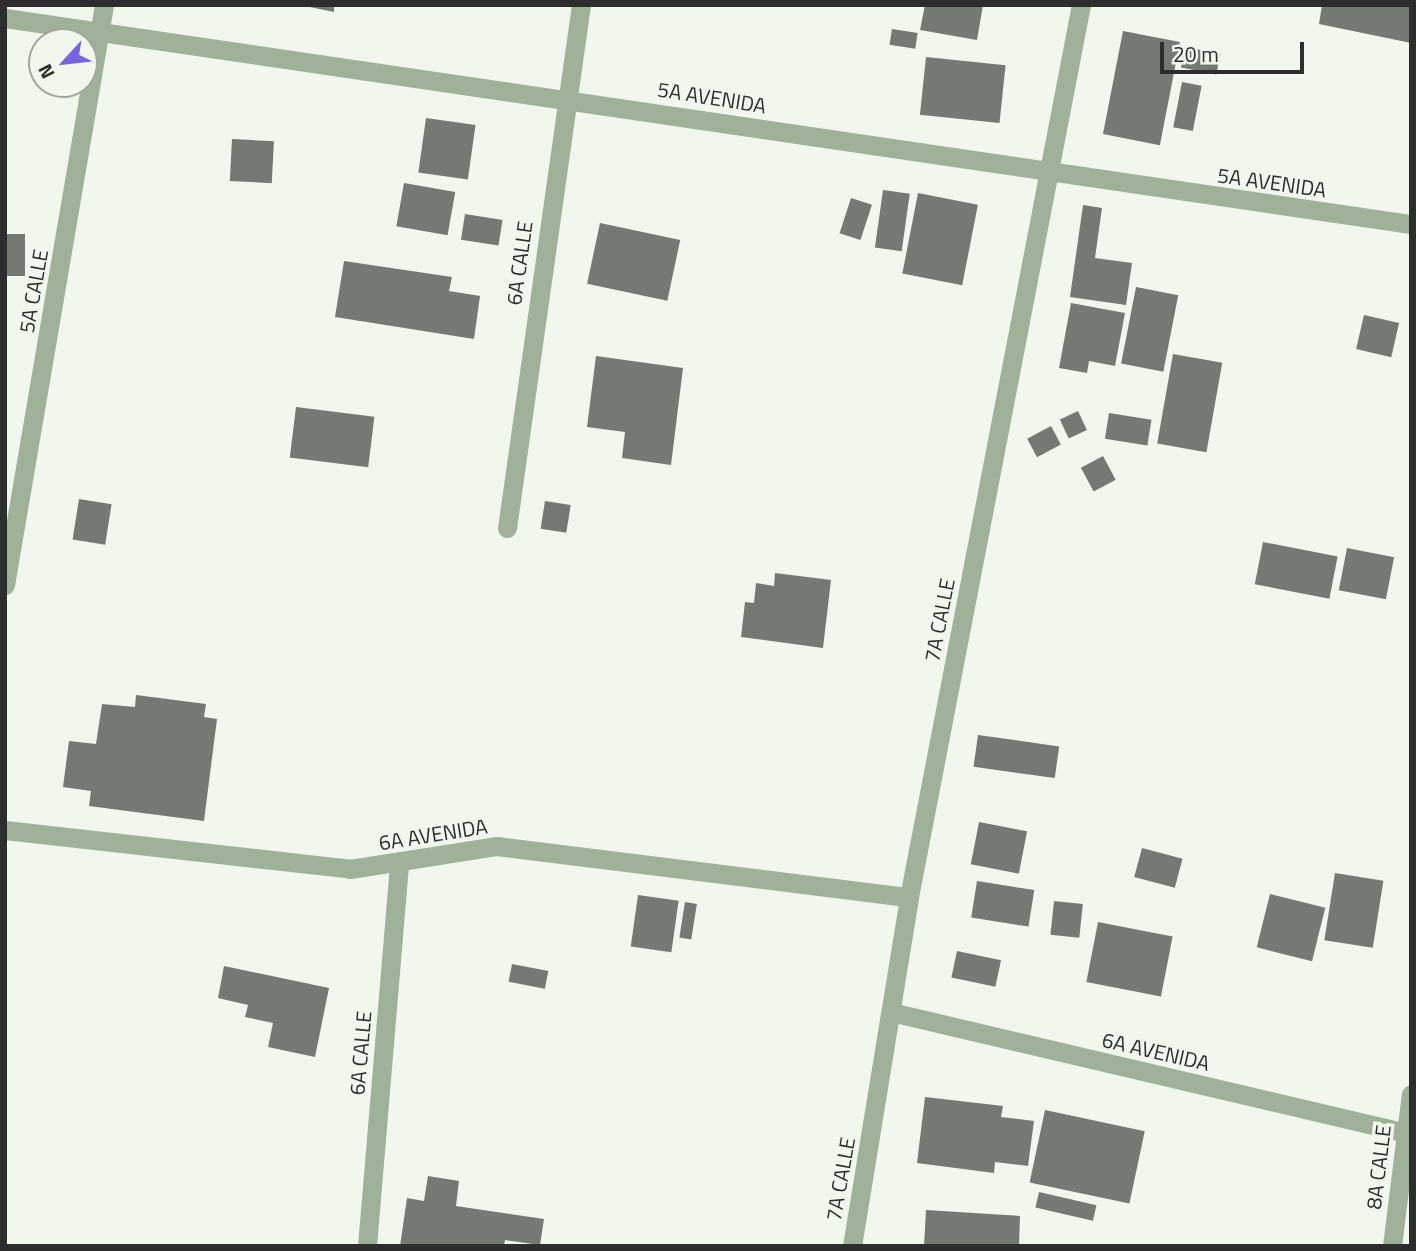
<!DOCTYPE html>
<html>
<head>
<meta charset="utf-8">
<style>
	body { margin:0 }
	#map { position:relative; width:1416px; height:1251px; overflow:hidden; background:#f0f7ed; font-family:"Titillium Web",sans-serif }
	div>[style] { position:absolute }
	.building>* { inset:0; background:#747a72; transform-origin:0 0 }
	.minor>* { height:19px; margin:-9.5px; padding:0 9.5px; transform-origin:9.5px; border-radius:9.5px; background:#a0b19a }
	span { translate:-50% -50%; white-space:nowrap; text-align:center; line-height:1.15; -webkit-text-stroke:7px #f0f7ed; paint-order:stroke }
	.street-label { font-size:21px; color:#2c2e2b }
	.frame { position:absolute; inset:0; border:7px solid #2c2e2b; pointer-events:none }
	.north { position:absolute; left:28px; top:28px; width:70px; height:70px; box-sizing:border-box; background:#f0f7ed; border:2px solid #a2a79f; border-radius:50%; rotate:243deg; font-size:19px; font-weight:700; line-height:28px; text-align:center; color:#2c2e2b }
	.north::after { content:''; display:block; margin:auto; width:24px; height:32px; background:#7964de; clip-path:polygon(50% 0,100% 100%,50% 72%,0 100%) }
	.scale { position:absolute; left:1160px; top:42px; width:144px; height:32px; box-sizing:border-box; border:4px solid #2c2e2b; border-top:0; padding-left:9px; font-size:21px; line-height:24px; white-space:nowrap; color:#2c2e2b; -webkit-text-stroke:5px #f0f7ed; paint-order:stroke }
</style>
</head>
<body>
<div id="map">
	<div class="building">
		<i style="clip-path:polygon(300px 5px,334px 5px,334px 12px)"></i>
		<i style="clip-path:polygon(925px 5px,983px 5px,977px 40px,920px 30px)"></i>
		<i style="clip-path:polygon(1322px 5px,1411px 5px,1411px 43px,1319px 24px)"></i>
		<i style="left:892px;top:29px;width:26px;height:16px;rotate:9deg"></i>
		<i style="left:1123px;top:31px;width:58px;height:105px;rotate:11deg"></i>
		<i style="left:1185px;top:47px;width:36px;height:21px;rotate:11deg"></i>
		<i style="left:926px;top:57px;width:80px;height:58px;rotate:6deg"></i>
		<i style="left:1182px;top:82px;width:20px;height:46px;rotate:11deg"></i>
		<i style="left:426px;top:118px;width:50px;height:55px;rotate:8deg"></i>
		<i style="left:232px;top:139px;width:42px;height:42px;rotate:3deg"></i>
		<i style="left:404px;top:183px;width:52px;height:44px;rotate:10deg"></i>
		<i style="left:883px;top:190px;width:27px;height:58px;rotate:8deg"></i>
		<i style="left:918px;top:193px;width:61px;height:82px;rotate:11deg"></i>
		<i style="left:851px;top:198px;width:22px;height:37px;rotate:18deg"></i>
		<i style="clip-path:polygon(1083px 205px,1102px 208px,1095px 258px,1132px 263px,1126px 305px,1070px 297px)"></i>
		<i style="left:465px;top:214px;width:38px;height:26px;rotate:9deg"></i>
		<i style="left:600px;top:223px;width:82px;height:62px;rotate:12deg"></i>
		<i style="left:5px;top:234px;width:20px;height:42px"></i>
		<i style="clip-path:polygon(344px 261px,452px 277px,449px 291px,480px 296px,474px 339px,335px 317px)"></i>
		<i style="left:1136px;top:287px;width:43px;height:78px;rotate:11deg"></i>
		<i style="clip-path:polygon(1071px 303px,1125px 313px,1115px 366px,1089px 361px,1087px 373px,1059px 368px)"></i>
		<i style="left:1364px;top:315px;width:36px;height:35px;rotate:13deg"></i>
		<i style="left:1173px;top:354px;width:50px;height:91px;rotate:10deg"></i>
		<i style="clip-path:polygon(596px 356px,683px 368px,671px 465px,622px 458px,625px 432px,587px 427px)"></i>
		<i style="left:296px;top:407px;width:79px;height:51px;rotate:7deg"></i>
		<i style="left:1078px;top:411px;width:21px;height:20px;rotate:65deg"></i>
		<i style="left:1109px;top:413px;width:43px;height:26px;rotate:9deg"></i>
		<i style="left:1051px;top:426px;width:21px;height:27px;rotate:62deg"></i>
		<i style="left:1103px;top:456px;width:27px;height:25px;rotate:62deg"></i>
		<i style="left:79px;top:499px;width:33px;height:41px;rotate:9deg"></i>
		<i style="left:545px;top:501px;width:26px;height:28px;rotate:9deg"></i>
		<i style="left:1263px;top:542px;width:76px;height:43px;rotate:11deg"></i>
		<i style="left:1347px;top:548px;width:48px;height:43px;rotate:11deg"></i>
		<i style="clip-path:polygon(775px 573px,831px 580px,823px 648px,741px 637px,745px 602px,754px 603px,756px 583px,774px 586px)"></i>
		<i style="clip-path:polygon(136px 695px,206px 704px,204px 717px,217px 719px,204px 821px,89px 806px,91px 791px,63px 787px,69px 741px,96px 744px,102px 704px,135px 707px)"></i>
		<i style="left:978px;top:735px;width:82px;height:32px;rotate:8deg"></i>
		<i style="left:979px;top:822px;width:49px;height:43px;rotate:11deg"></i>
		<i style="left:1142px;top:848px;width:42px;height:30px;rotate:15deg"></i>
		<i style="left:1335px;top:873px;width:49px;height:68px;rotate:9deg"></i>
		<i style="left:977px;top:881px;width:58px;height:37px;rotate:9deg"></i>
		<i style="left:1270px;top:894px;width:57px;height:55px;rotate:14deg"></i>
		<i style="left:638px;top:895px;width:41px;height:52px;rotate:8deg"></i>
		<i style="left:1054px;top:901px;width:29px;height:34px;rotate:6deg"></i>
		<i style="left:685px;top:902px;width:12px;height:36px;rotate:9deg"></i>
		<i style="left:1098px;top:922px;width:76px;height:61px;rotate:11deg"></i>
		<i style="left:957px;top:951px;width:45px;height:27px;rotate:12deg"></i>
		<i style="left:512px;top:964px;width:37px;height:18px;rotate:11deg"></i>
		<i style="clip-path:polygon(224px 966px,329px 988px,315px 1057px,268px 1047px,273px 1023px,245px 1017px,248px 1005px,218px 998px)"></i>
		<i style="clip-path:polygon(925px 1097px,1003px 1106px,1001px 1117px,1034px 1121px,1028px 1166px,995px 1162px,994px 1173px,917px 1163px)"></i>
		<i style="left:1045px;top:1110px;width:102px;height:74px;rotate:12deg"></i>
		<i style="clip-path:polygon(428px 1176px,459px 1181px,456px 1206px,544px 1219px,540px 1245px,505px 1240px,504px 1246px,400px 1246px,407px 1198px,424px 1201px)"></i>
		<i style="left:1039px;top:1192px;width:59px;height:16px;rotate:13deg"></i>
		<i style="clip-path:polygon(926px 1210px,1020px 1216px,1019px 1246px,924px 1246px)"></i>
	</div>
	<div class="minor">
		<i style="left:5px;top:18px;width:1421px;rotate:8.34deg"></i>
		<i style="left:507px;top:528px;width:528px;rotate:-81.95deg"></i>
		<i style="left:5px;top:585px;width:588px;rotate:-80.31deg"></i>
		<i style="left:5px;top:830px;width:347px;rotate:6.4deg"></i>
		<i style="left:350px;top:869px;width:149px;rotate:-8.9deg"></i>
		<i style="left:497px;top:846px;width:415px;rotate:7.1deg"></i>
		<i style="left:891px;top:1012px;width:534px;rotate:13.2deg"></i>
		<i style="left:367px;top:1246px;width:382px;rotate:-85.2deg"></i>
		<i style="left:852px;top:1246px;width:354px;rotate:-80.7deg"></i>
		<i style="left:909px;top:897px;width:908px;rotate:-79.09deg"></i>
		<i style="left:1392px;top:1246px;width:153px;rotate:-82.9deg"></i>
	</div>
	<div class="street-label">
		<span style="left:712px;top:97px;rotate:9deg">5A AVENIDA</span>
		<span style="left:1272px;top:182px;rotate:8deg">5A AVENIDA</span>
		<span style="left:519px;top:263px;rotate:-82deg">6A CALLE</span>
		<span style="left:33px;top:291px;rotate:-80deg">5A CALLE</span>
		<span style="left:939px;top:620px;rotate:-79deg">7A CALLE</span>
		<span style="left:433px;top:834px;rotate:-9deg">6A AVENIDA</span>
		<span style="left:1156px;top:1051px;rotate:13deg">6A AVENIDA</span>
		<span style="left:360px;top:1053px;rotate:-85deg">6A CALLE</span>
		<span style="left:1378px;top:1167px;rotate:-83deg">8A CALLE</span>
		<span style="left:840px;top:1179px;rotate:-80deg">7A CALLE</span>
	</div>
	<div class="frame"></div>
	<div class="north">N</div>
	<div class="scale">20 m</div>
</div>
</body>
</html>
